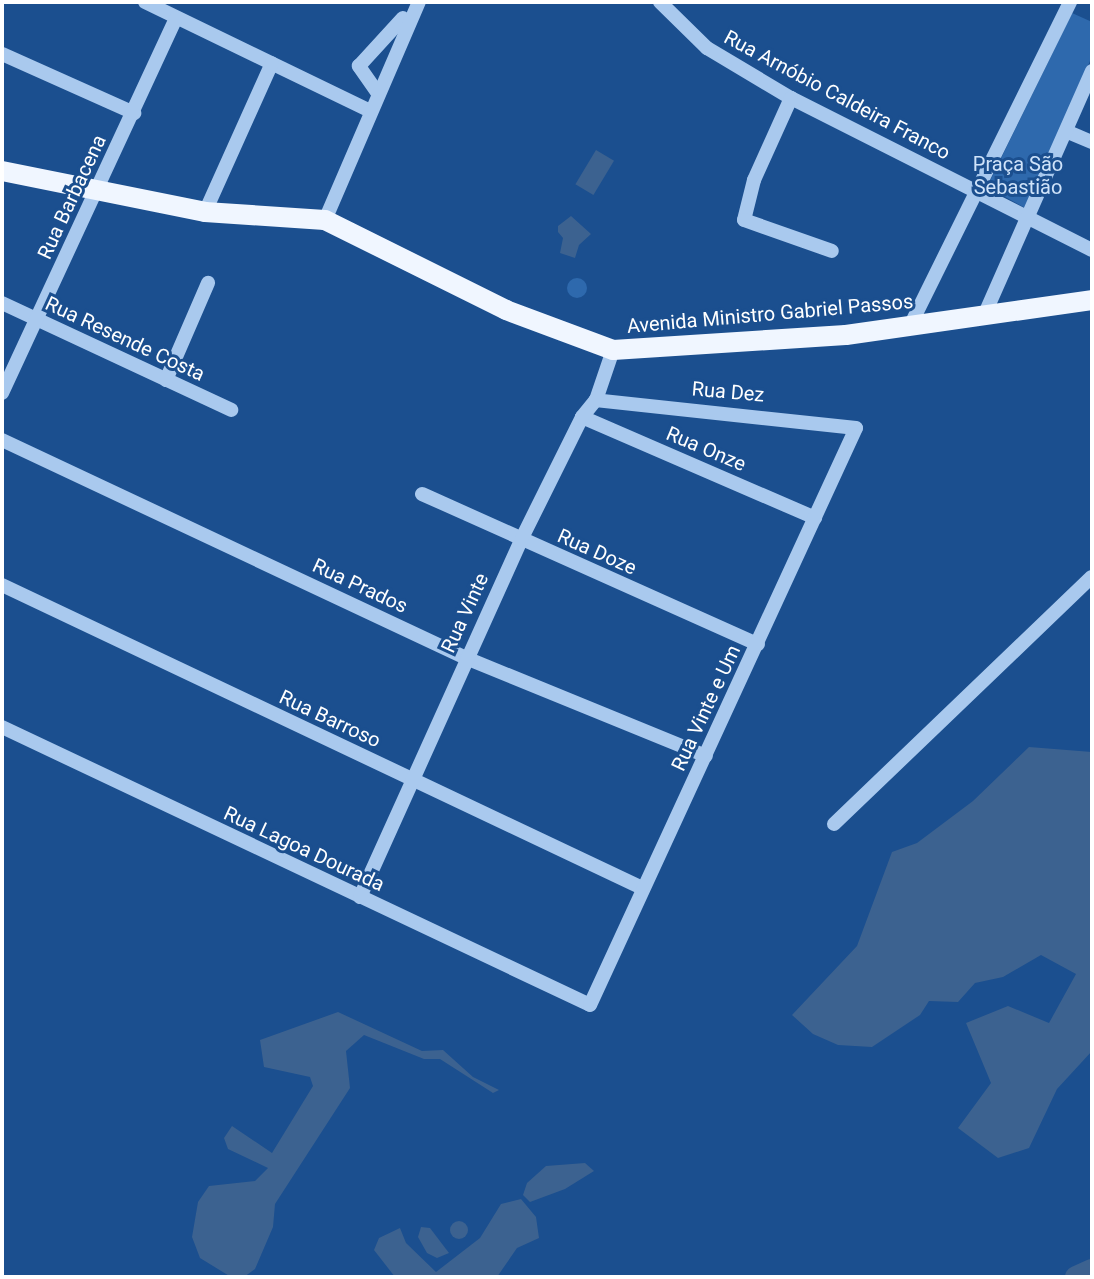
<!DOCTYPE html>
<html>
<head>
<meta charset="utf-8">
<style>
	body { margin:0 }
	#map { position:relative; width:1094px; height:1279px; overflow:hidden; background:#1b4f8f; font-family:Roboto,sans-serif }
	div>[style] { position:absolute }
	.green>* { inset:0; background:#2e69ad }
	.round { border-radius:50% }
	.water>* { inset:0; background:#3c6290; transform-origin:0 0 }
	.river>* { height:22px; margin:-11px; padding:0 11px; transform-origin:11px; border-radius:11px; background:#3c6290 }
	.minor>* { height:14px; margin:-7px; padding:0 7px; transform-origin:7px; border-radius:7px; background:#a9c9ee }
	.major>* { height:20px; margin:-10px; padding:0 10px; transform-origin:10px; border-radius:10px; background:#f0f6ff }
	span { translate:-50% -50%; white-space:nowrap; text-align:center; line-height:1.15; -webkit-text-stroke:6px #1b4f8f; paint-order:stroke }
	.street-label { font-size:20px; color:#fff }
	.park-label { font-size:20px; color:#cfe3fa }
	.frame { position:absolute; inset:0; border:4px solid #fff; pointer-events:none }
</style>
</head>
<body>
<div id="map">
	<div class="green">
		<i style="clip-path:polygon(1072px 13px,1092px 22px,1092px 56px,1029px 210px,987px 187px)"></i>
		<i class="round" style="left:567px;top:278px;width:20px;height:20px"></i>
	</div>
	<div class="water">
		<i style="left:596px;top:150px;width:21px;height:40px;rotate:31deg"></i>
		<i style="clip-path:polygon(571px 216px,591px 234px,579px 245px,575px 258px,560px 253px,563px 238px,558px 232px,558px 226px)"></i>
		<i style="clip-path:polygon(1029px 747px,1092px 752px,1092px 1051px,1057px 1089px,1029px 1148px,998px 1158px,958px 1128px,991px 1083px,966px 1023px,1008px 1006px,1049px 1023px,1076px 974px,1041px 955px,1003px 977px,975px 983px,958px 1002px,929px 1001px,920px 1015px,872px 1047px,838px 1045px,813px 1034px,792px 1015px,857px 946px,892px 852px,917px 843px,973px 801px)"></i>
		<i style="clip-path:polygon(338px 1012px,422px 1051px,443px 1050px,473px 1077px,499px 1090px,493px 1093px,440px 1059px,424px 1059px,364px 1035px,346px 1051px,350px 1088px,275px 1204px,273px 1227px,255px 1269px,244px 1277px,231px 1277px,200px 1258px,192px 1237px,198px 1202px,209px 1186px,255px 1181px,268px 1168px,228px 1149px,224px 1138px,232px 1126px,272px 1153px,313px 1086px,310px 1077px,264px 1067px,260px 1040px)"></i>
		<i style="clip-path:polygon(585px 1163px,594px 1171px,565px 1189px,530px 1202px,523px 1195px,527px 1183px,546px 1166px)"></i>
		<i style="clip-path:polygon(521px 1199px,536px 1217px,539px 1238px,517px 1248px,497px 1277px,395px 1277px,374px 1250px,379px 1238px,400px 1228px,406px 1243px,436px 1272px,480px 1238px,501px 1204px)"></i>
		<i class="round" style="left:450px;top:1221px;width:18px;height:18px"></i>
		<i style="clip-path:polygon(421px 1227px,430px 1228px,449px 1253px,437px 1258px,427px 1253px,418px 1237px)"></i>
	</div>
	<div class="river">
		<i style="left:1076px;top:1277px;width:17px;rotate:-24deg"></i>
	</div>
	<div class="minor">
		<i style="left:145px;top:2px;width:248px;rotate:25.8deg"></i>
		<i style="left:660px;top:2px;width:66px;rotate:44.4deg"></i>
		<i style="left:707px;top:48px;width:98px;rotate:30.8deg"></i>
		<i style="left:791px;top:98px;width:337px;rotate:26.8deg"></i>
		<i style="left:2px;top:54px;width:145px;rotate:24.1deg"></i>
		<i style="left:377px;top:92px;width:32px;rotate:-125deg"></i>
		<i style="left:359px;top:66px;width:65px;rotate:-47.5deg"></i>
		<i style="left:791px;top:98px;width:90px;rotate:114.3deg"></i>
		<i style="left:754px;top:180px;width:41px;rotate:104deg"></i>
		<i style="left:744px;top:220px;width:93px;rotate:19.4deg"></i>
		<i style="left:1068px;top:132px;width:26px;rotate:23deg"></i>
		<i style="left:205px;top:212px;width:163px;rotate:-65.8deg"></i>
		<i style="left:325px;top:220px;width:237px;rotate:-66.7deg"></i>
		<i style="left:2px;top:303px;width:253px;rotate:25deg"></i>
		<i style="left:983px;top:318px;width:270px;rotate:-66.2deg"></i>
		<i style="left:909px;top:328px;width:364px;rotate:-63.7deg"></i>
		<i style="left:166px;top:380px;width:106px;rotate:-66.6deg"></i>
		<i style="left:2px;top:393px;width:413px;rotate:-65.1deg"></i>
		<i style="left:582px;top:417px;width:254px;rotate:23.4deg"></i>
		<i style="left:2px;top:440px;width:513px;rotate:25.17deg"></i>
		<i style="left:466px;top:658px;width:259px;rotate:22.2deg"></i>
		<i style="left:422px;top:494px;width:368px;rotate:24.1deg"></i>
		<i style="left:2px;top:585px;width:708px;rotate:25.33deg"></i>
		<i style="left:2px;top:727px;width:650px;rotate:25.3deg"></i>
		<i style="left:590px;top:1005px;width:635px;rotate:-65.25deg"></i>
		<i style="left:856px;top:428px;width:262px;rotate:-173.9deg"></i>
		<i style="left:834px;top:824px;width:357px;rotate:-43.8deg"></i>
		<i style="left:360px;top:897px;width:392px;rotate:-65.7deg"></i>
		<i style="left:521px;top:540px;width:137px;rotate:-63.6deg"></i>
		<i style="left:582px;top:417px;width:22px;rotate:-51deg"></i>
		<i style="left:596px;top:400px;width:53px;rotate:-71.2deg"></i>
	</div>
	<div class="major">
		<i style="left:2px;top:171px;width:207px;rotate:11.4deg"></i>
		<i style="left:205px;top:212px;width:120px;rotate:3.8deg"></i>
		<i style="left:325px;top:220px;width:202px;rotate:26.4deg"></i>
		<i style="left:506px;top:310px;width:114px;rotate:20.5deg"></i>
		<i style="left:613px;top:350px;width:233px;rotate:-3.7deg"></i>
		<i style="left:846px;top:335px;width:248px;rotate:-8.1deg"></i>
	</div>
	<div class="street-label">
		<span style="left:837px;top:95px;rotate:28deg">Rua Arnóbio Caldeira Franco</span>
		<span style="left:72px;top:197px;rotate:-65deg">Rua Barbacena</span>
		<span style="left:770px;top:314px;rotate:-5deg">Avenida Ministro Gabriel Passos</span>
		<span style="left:125px;top:339px;rotate:25deg">Rua Resende Costa</span>
		<span style="left:728px;top:392px;rotate:5deg">Rua Dez</span>
		<span style="left:706px;top:449px;rotate:23deg">Rua Onze</span>
		<span style="left:597px;top:552px;rotate:24deg">Rua Doze</span>
		<span style="left:360px;top:586px;rotate:25deg">Rua Prados</span>
		<span style="left:465px;top:613px;rotate:-65deg">Rua Vinte</span>
		<span style="left:706px;top:708px;rotate:-65deg">Rua Vinte e Um</span>
		<span style="left:330px;top:719px;rotate:25deg">Rua Barroso</span>
		<span style="left:304px;top:849px;rotate:25deg">Rua Lagoa Dourada</span>
	</div>
	<div class="park-label">
		<span style="left:1018px;top:176px">Praça São<br>Sebastião</span>
	</div>
	<div class="frame"></div>
</div>
</body>
</html>
